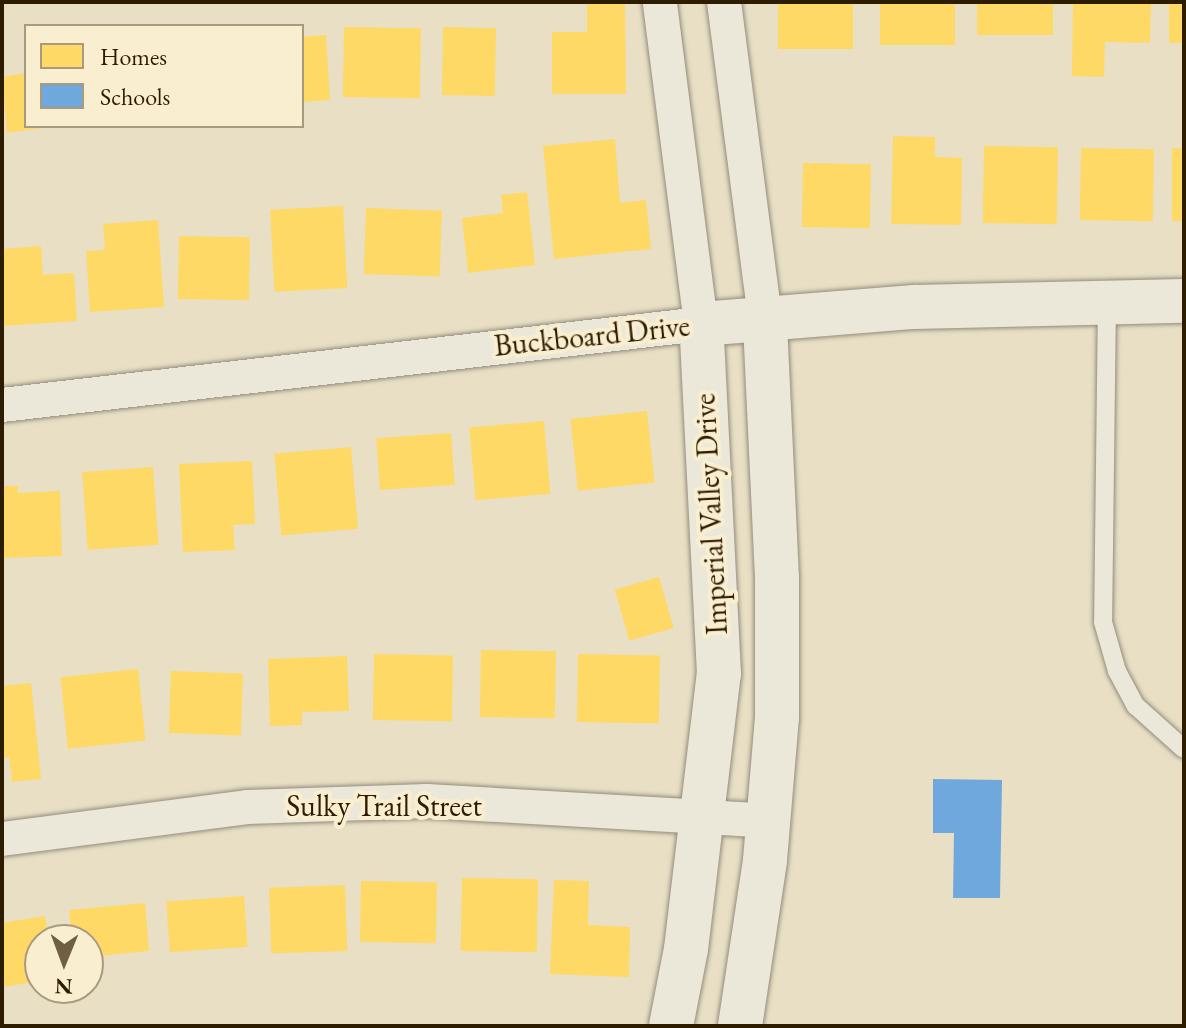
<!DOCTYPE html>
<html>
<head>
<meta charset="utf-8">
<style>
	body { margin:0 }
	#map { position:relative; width:1186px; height:1028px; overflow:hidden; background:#e8dfc5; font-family:"EB Garamond",serif }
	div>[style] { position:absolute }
	.homes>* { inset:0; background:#ffd966; transform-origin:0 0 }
	.schools>* { inset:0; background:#6fa8dc }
	.roads { filter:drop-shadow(0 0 2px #948c7b) drop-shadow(0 0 2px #948c7b) }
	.lane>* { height:18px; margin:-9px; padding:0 9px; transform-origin:9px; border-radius:9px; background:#ebe7d9 }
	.street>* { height:34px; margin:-17px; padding:0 17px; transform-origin:17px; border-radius:17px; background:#ebe7d9 }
	.secondary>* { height:44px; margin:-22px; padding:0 22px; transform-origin:22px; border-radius:22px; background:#ebe7d9 }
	span { translate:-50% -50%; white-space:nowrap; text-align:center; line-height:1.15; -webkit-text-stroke:8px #f9efd0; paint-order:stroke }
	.street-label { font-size:30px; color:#2e1c00 }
	.frame { position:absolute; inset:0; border:4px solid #2e1c00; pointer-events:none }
	.legend { position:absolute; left:24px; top:24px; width:280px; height:104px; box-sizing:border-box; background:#f9efd0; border:2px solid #a89b7d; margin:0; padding:10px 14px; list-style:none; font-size:24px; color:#2e1c00 }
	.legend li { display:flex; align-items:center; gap:16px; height:40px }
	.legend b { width:40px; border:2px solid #a89b7d }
	.north { position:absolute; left:24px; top:924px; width:80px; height:80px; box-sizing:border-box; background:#f9efd0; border:2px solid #a89b7d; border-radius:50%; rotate:181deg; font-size:22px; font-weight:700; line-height:32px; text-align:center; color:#2e1c00 }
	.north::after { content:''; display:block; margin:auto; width:28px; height:36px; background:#6f6045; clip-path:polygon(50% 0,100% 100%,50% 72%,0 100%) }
</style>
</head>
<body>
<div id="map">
	<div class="homes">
		<i style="clip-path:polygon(587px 2px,625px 2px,626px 94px,552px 94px,552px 32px,587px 32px)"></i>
		<i style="left:778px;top:2px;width:75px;height:47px"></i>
		<i style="left:880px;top:2px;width:75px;height:43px"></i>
		<i style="left:977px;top:2px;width:76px;height:33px"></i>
		<i style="clip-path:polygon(1073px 2px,1151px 2px,1150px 43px,1105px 42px,1104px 77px,1072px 76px)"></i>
		<i style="left:1169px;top:2px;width:15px;height:41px"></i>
		<i style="left:344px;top:27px;width:77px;height:70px;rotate:1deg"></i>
		<i style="left:443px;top:27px;width:53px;height:68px;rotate:1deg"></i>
		<i style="clip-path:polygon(326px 35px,330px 100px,302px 102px,302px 37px)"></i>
		<i style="clip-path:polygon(26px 73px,26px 126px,42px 128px,7px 133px,2px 77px)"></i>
		<i style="clip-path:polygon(893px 136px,935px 137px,935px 157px,962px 158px,961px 225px,891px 224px)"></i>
		<i style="clip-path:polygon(615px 139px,620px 203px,646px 200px,651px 249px,554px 259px,543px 146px)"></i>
		<i style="left:984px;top:146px;width:74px;height:77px;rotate:1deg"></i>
		<i style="left:1081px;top:148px;width:73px;height:72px;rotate:1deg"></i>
		<i style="left:1172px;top:148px;width:12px;height:73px"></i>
		<i style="left:803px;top:163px;width:68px;height:64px;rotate:1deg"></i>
		<i style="clip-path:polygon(527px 192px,535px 265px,468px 273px,462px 218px,503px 213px,501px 195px)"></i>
		<i style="left:343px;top:206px;width:82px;height:73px;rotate:87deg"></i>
		<i style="left:366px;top:208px;width:76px;height:66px;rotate:2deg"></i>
		<i style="clip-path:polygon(158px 220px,164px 307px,90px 312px,86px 251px,105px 250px,103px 224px)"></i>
		<i style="left:179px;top:236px;width:71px;height:63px;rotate:1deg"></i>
		<i style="clip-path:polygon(41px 246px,43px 275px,74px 273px,77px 321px,2px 326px,2px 249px)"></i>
		<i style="left:647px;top:411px;width:72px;height:77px;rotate:84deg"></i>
		<i style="left:544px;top:421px;width:73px;height:75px;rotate:85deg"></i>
		<i style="left:451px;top:433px;width:52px;height:75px;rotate:86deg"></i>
		<i style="left:351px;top:447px;width:82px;height:77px;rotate:85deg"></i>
		<i style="clip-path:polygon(252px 461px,255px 524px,233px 525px,235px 550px,183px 552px,179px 464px)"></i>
		<i style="left:153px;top:467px;width:78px;height:71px;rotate:86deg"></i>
		<i style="clip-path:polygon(2px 486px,18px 486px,18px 493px,60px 491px,62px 556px,2px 558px)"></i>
		<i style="left:659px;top:577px;width:53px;height:46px;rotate:74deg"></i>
		<i style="left:481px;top:650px;width:75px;height:67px;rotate:1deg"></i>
		<i style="left:374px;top:654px;width:79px;height:66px;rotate:1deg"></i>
		<i style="left:578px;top:654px;width:82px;height:68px;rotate:1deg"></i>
		<i style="clip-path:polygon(347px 656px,349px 711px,302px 712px,302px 725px,270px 726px,268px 659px)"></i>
		<i style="left:138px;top:669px;width:72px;height:78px;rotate:84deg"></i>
		<i style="left:171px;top:671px;width:72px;height:62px;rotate:2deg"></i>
		<i style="clip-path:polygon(31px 683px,41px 779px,12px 782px,9px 757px,2px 758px,2px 686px)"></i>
		<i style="left:462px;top:878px;width:76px;height:73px;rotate:1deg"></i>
		<i style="clip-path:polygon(554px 880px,589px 881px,588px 925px,630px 927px,629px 977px,550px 974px)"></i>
		<i style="left:361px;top:881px;width:76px;height:61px;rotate:1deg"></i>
		<i style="left:345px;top:885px;width:66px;height:76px;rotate:88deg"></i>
		<i style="left:244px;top:896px;width:51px;height:78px;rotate:86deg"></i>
		<i style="clip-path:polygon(145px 903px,149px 951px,88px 957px,88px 940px,72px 940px,69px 910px)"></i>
		<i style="clip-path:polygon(45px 916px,49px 940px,40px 940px,40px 981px,2px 987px,2px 923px)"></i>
	</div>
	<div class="schools">
		<i style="clip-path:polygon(933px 779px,1002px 780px,1000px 898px,953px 898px,954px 833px,933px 833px)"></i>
	</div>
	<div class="roads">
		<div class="lane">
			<i style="left:1107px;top:301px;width:321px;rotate:90.7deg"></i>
			<i style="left:1103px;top:622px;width:51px;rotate:74.1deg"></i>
			<i style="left:1117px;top:671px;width:40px;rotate:62deg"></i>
			<i style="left:1136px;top:706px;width:64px;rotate:41.9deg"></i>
		</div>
		<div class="street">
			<i style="left:724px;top:2px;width:320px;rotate:82.6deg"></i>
			<i style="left:2px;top:405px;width:704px;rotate:-6.61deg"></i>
			<i style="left:701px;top:324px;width:325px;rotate:-97.3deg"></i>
			<i style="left:2px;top:839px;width:247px;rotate:-7.4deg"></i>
			<i style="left:247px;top:807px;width:180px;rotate:-1.9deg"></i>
			<i style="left:427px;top:801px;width:343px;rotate:3.3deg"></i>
		</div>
		<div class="secondary">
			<i style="left:671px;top:1026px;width:78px;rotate:-79deg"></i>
			<i style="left:686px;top:949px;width:277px;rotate:-83.2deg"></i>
			<i style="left:719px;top:674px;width:350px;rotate:-92.9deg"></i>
			<i style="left:701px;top:324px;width:214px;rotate:-4.6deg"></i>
			<i style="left:914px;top:307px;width:270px;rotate:-1.3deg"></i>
			<i style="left:740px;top:1026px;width:168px;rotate:-81.4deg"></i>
			<i style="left:765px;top:860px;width:144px;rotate:-85.2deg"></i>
			<i style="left:777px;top:717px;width:139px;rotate:-90deg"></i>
			<i style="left:777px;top:578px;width:259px;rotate:-92.7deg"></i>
		</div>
	</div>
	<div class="street-label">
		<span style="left:592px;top:336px;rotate:-6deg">Buckboard Drive</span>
		<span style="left:711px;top:514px;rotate:-93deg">Imperial Valley Drive</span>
		<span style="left:384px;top:806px">Sulky Trail Street</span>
	</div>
	<div class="frame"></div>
	<ul class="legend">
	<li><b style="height:22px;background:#ffd966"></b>Homes</li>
	<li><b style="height:22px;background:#6fa8dc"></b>Schools</li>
	</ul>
	<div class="north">N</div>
</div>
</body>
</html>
